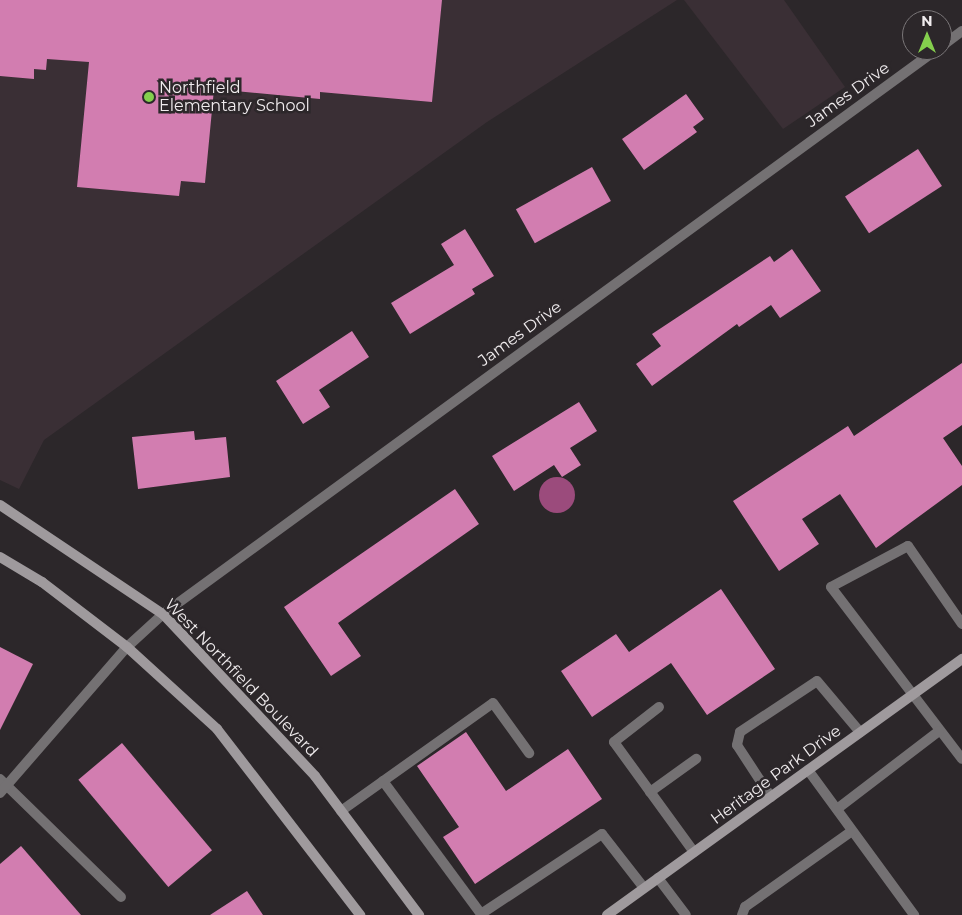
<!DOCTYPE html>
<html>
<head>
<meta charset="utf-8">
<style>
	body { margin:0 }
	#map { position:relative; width:962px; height:915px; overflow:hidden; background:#2c272a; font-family:Montserrat,sans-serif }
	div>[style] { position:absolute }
	.built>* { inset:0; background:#3a2f35 }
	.water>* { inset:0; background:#9b4b7c }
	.round { border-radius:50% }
	.building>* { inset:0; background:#d27db0; transform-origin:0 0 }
	.lane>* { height:10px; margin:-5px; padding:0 5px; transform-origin:5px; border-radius:5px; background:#747173 }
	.street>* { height:10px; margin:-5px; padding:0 5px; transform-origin:5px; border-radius:5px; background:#747173 }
	.secondary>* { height:10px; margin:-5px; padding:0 5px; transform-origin:5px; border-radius:5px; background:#9f9a9d }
	.dots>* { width:14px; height:14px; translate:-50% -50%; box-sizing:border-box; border:2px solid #2c272a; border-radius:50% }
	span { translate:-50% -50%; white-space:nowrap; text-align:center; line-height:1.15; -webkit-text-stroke:5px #2c272a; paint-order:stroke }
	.poi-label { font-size:16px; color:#f0ecee }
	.left { translate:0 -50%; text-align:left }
	.street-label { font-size:16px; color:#f0ecee }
	.north { position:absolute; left:902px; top:10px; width:50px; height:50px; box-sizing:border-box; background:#2c272a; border:1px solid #7a7678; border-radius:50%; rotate:0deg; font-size:14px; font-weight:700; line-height:20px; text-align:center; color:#f0ecee }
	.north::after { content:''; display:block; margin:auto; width:18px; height:22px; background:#84cf4d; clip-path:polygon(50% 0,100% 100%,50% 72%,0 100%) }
</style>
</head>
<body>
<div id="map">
	<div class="built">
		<i style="clip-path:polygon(0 0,677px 0,487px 122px,44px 440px,19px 489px,0 480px)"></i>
		<i style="clip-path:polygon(684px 0,784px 0,845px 87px,783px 129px)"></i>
	</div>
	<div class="water">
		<i class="round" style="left:539px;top:477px;width:36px;height:36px"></i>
	</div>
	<div class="building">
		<i style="clip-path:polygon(0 0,442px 0,432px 102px,320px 92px,320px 99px,214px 89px,205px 183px,181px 181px,179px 196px,77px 187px,89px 62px,47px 59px,46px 70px,34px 69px,34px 79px,0 76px)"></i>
		<i style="clip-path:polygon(686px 94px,704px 119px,693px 127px,697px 132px,644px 170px,622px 139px)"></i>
		<i style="left:918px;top:149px;width:44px;height:87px;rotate:57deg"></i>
		<i style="left:592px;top:167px;width:39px;height:87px;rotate:61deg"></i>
		<i style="clip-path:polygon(465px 229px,494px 276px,472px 289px,475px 294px,410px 334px,391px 303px,454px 265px,441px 244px)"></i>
		<i style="clip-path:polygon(792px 249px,821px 291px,780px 318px,771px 305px,739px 327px,737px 324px,652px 386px,636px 364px,661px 346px,652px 334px,770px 256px,774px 262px)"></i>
		<i style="clip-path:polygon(352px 331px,369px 357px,319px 390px,330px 407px,303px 424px,276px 381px)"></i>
		<i style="clip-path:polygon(962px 363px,962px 425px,943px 438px,962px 466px,962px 485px,876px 548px,840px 494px,802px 519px,819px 544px,779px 571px,733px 501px,848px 426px,854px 436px)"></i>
		<i style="clip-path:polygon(579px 402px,597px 431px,570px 448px,581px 465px,562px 477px,554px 465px,514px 491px,492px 456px)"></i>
		<i style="clip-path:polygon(194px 431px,195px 440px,226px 437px,230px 477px,138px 489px,132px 437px)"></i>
		<i style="clip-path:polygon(455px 489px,479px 524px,338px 623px,361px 656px,331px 676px,284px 607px)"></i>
		<i style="clip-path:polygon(721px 589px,775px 669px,707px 715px,671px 663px,592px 717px,561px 671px,616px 634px,629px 652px)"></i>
		<i style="clip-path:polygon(0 647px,33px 664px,0 730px)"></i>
		<i style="clip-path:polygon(466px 732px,506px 791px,568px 749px,602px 799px,475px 884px,443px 837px,459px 827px,417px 766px)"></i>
		<i style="left:122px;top:743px;width:140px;height:57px;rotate:50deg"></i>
		<i style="clip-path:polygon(21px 846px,81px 915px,0 915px,0 864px)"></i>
		<i style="clip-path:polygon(247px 891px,263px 915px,210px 915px)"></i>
	</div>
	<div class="lane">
		<i style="left:962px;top:624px;width:95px;rotate:-124.7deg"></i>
		<i style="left:908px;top:546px;width:87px;rotate:152deg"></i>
		<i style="left:831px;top:587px;width:216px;rotate:52.7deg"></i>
		<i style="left:659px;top:707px;width:57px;rotate:142.1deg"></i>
		<i style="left:614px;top:742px;width:136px;rotate:54deg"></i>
		<i style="left:808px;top:770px;width:180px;rotate:53.8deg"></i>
		<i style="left:0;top:779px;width:169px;rotate:44.3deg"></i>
		<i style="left:383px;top:781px;width:165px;rotate:53.6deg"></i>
		<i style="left:481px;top:914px;width:145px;rotate:-33.5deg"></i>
		<i style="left:602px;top:834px;width:68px;rotate:52.1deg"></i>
		<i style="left:650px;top:792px;width:57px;rotate:-35.7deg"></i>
		<i style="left:0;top:793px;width:194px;rotate:-49deg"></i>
		<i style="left:771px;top:797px;width:62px;rotate:-123.2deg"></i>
		<i style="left:737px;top:745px;width:13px;rotate:-77deg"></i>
		<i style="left:740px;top:732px;width:92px;rotate:-33.5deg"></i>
		<i style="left:817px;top:681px;width:67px;rotate:49.9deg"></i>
		<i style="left:837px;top:809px;width:128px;rotate:-37.4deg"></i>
		<i style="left:341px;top:811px;width:186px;rotate:-35.4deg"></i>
		<i style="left:493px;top:703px;width:62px;rotate:54.2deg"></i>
		<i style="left:658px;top:878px;width:46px;rotate:52.9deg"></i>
		<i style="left:742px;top:915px;width:9px;rotate:-69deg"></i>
		<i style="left:745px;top:907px;width:131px;rotate:-35.4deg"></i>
	</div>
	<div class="street">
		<i style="left:942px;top:46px;width:25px;rotate:-37deg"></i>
		<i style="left:127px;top:647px;width:49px;rotate:-42.5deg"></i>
		<i style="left:163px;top:614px;width:957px;rotate:-36.12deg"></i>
	</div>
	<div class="secondary">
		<i style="left:0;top:505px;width:196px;rotate:33.8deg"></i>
		<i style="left:163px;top:614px;width:222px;rotate:46.8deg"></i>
		<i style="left:315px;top:776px;width:174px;rotate:53.2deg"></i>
		<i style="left:0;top:557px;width:49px;rotate:30.8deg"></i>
		<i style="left:42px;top:582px;width:107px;rotate:37.4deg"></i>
		<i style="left:127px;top:647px;width:122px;rotate:42.3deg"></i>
		<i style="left:217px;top:729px;width:235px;rotate:52.4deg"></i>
		<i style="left:607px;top:915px;width:438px;rotate:-35.8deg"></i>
	</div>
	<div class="dots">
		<i style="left:149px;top:97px;background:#84cf4d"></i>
	</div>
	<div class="poi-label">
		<span class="left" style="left:159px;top:97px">Northfield<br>Elementary School</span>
	</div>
	<div class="street-label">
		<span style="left:848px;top:95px;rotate:-36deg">James Drive</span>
		<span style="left:520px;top:334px;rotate:-36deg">James Drive</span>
		<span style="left:241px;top:678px;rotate:46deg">West Northfield Boulevard</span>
		<span style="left:776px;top:775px;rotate:-36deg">Heritage Park Drive</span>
	</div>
	<div class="north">N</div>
</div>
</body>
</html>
